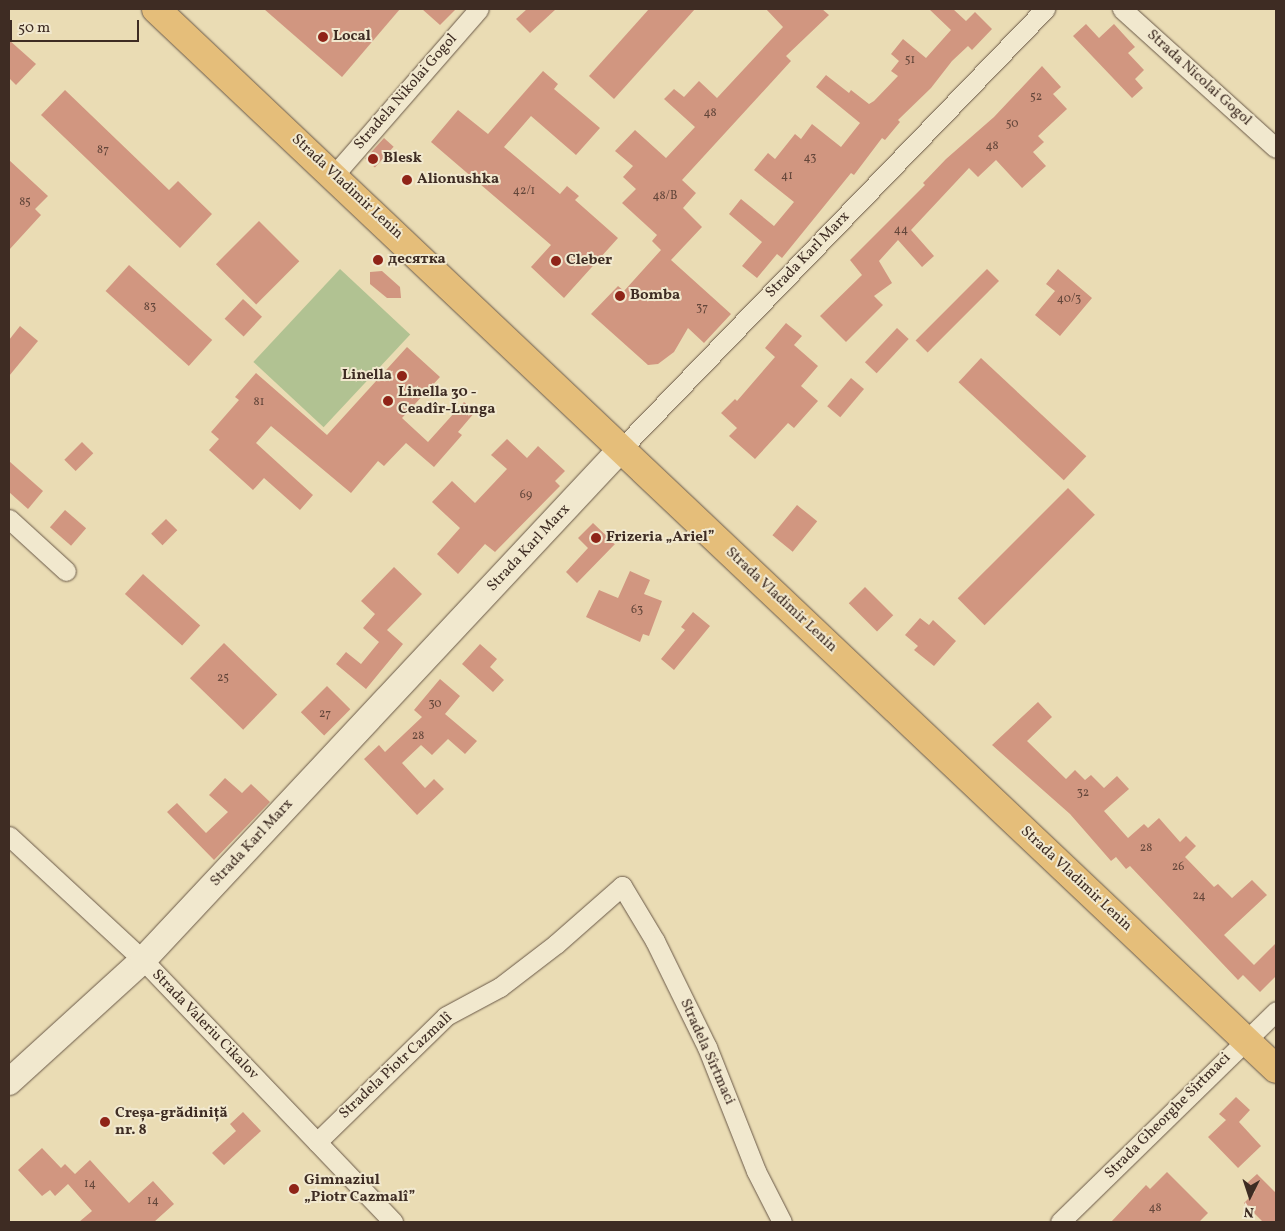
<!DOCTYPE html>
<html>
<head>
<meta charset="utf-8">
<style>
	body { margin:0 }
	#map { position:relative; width:1285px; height:1231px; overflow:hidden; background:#eadcb4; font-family:Vollkorn,serif }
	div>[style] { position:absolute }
	.green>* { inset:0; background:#b1c292; transform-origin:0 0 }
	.building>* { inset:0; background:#d19680; transform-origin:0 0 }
	.roads { filter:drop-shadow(0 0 1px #695847) drop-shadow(0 0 1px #695847) }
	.street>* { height:19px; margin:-9.5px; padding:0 9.5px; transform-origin:9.5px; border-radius:9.5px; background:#f1e8ce }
	.secondary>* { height:26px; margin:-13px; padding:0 13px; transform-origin:13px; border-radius:13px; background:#f1e8ce }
	.primary>* { height:28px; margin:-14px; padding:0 14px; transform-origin:14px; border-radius:14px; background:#e5be7a }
	.dots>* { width:14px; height:14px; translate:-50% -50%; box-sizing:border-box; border:2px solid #f1e8ce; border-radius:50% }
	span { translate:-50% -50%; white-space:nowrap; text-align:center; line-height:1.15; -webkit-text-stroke:4px #f1e8ce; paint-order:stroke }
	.number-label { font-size:12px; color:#63463a }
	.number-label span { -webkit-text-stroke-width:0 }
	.poi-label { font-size:15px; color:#3e2c23; font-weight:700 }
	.left { translate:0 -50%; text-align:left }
	.right { translate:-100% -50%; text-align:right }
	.street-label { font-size:15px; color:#3e2c23 }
	.frame { position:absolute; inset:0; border:10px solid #3e2c23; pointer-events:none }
	.north { position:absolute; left:1225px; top:1171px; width:50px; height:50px; -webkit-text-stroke:4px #f1e8ce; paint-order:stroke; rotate:184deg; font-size:14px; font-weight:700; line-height:20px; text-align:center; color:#3e2c23 }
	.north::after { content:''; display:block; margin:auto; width:18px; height:22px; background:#3e2c23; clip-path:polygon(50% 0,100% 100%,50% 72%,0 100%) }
	.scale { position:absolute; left:10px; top:20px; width:129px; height:22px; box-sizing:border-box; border:2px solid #3e2c23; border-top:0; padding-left:6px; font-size:15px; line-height:18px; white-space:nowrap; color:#3e2c23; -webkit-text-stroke:4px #f1e8ce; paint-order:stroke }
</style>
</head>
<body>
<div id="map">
	<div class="green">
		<i style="left:340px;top:269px;width:96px;height:127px;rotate:43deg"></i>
	</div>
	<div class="building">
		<i style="clip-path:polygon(264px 9px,400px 9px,342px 77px)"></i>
		<i style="clip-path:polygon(422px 9px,456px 9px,440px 25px)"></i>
		<i style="clip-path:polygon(527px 9px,556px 9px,530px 33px,516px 19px)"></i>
		<i style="clip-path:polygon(649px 9px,695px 9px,614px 99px,589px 76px)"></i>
		<i style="clip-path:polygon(766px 9px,822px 9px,829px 15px,786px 56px,791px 61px,682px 180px,696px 193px,683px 208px,702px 227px,671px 260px,731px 314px,704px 343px,688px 328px,674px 352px,658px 364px,648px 365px,591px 314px,618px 286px,624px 291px,661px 250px,652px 241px,657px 235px,622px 203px,636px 189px,623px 177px,633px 166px,615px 151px,635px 130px,666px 158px,695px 127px,664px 99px,674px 89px,684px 97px,699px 81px,717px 98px,783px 27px)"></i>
		<i style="clip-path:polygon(929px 9px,953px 9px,966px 21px,975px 12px,992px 29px,972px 50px,968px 46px,952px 61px,931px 88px,898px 120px,900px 122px,885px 140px,882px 138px,854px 175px,851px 173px,782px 258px,777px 254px,757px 278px,742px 266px,762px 242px,729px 214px,741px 199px,774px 226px,794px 202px,754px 170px,768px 153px,775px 159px,795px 134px,801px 139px,812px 124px,841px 147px,860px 123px,816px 87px,826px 75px,849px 93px,851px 90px,869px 104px,874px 101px,898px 76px,891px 71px,899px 61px,891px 54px,903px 39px,926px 58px,951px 30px)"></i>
		<i style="clip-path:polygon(1086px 24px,1099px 38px,1114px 24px,1135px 47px,1128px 53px,1144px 70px,1135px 79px,1143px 88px,1132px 98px,1073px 36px)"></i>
		<i style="clip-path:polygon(9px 40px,36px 64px,16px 85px,9px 78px)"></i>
		<i style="clip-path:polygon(1042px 66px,1061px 87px,1053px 94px,1067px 109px,1038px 136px,1044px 142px,1033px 152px,1046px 166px,1022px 188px,996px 160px,978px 177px,969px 168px,911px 230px,934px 256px,922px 267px,898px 240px,879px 261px,892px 283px,874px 296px,883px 305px,846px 342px,820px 316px,862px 275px,850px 260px,925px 185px,923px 183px,946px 159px,994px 117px)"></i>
		<i style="clip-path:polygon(543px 71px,558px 84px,554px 89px,600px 128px,576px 155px,531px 116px,504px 147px,560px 194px,567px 186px,579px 196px,575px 200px,618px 238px,564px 298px,531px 267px,551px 245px,431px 142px,458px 110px,488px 134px)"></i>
		<i style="clip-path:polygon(65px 90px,169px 190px,178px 181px,212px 214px,180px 248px,41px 115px)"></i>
		<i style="left:384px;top:138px;width:13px;height:28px;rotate:42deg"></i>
		<i style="clip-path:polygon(9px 160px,48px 196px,35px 209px,41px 215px,9px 250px)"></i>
		<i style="left:259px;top:221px;width:57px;height:61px;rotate:45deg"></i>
		<i style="left:129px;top:265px;width:112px;height:35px;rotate:42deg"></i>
		<i style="left:987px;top:269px;width:17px;height:101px;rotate:45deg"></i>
		<i style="clip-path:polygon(1058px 269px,1092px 298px,1060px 336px,1035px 315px,1055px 291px,1046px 284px)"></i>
		<i style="clip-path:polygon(382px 271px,400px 287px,401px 298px,387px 298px,370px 284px,370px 272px)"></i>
		<i style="left:243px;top:299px;width:26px;height:27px;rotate:43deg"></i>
		<i style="clip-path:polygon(786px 323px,802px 336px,794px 345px,818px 366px,801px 386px,818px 401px,794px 428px,788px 423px,755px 459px,729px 436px,737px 428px,721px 413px,735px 399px,737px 401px,775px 357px,765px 348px)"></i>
		<i style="clip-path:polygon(20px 326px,38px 341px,9px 376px,9px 340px)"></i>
		<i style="left:897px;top:328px;width:16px;height:47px;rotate:43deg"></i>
		<i style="clip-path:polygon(407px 347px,440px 377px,402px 418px,428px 442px,464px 402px,475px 412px,458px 432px,462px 435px,434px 467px,406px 443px,384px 466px,378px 461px,351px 493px,271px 426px,256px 443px,313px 495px,300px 510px,264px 478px,253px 490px,209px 450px,219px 439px,211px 432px,239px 400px,235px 397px,256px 373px,327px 435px)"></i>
		<i style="left:981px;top:358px;width:144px;height:33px;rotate:43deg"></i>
		<i style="left:851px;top:378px;width:17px;height:37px;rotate:40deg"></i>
		<i style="clip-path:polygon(507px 439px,527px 458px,538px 446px,565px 471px,555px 481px,560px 486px,495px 552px,485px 544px,458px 574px,437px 554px,460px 528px,432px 502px,452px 481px,475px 503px,507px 469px,491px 455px)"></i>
		<i style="left:82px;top:442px;width:16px;height:25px;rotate:45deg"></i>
		<i style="clip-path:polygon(9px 461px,43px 491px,28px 509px,9px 492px)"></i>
		<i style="left:1068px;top:488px;width:38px;height:156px;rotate:45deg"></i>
		<i style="left:797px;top:505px;width:26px;height:39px;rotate:39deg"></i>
		<i style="left:65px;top:510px;width:28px;height:23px;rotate:41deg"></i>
		<i style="left:166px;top:519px;width:16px;height:21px;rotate:45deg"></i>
		<i style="clip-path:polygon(593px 523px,615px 544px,577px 583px,566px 572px,588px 548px,578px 538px)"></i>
		<i style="clip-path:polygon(394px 567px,422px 594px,387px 630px,403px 644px,366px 689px,336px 664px,346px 652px,361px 664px,379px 642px,363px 628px,375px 614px,361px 601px)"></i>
		<i style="clip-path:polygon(630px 571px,650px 580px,644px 594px,662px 601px,649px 636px,643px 634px,640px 642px,586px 617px,599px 590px,618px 598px)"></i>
		<i style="left:143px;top:574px;width:77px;height:27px;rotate:42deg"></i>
		<i style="left:865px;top:587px;width:40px;height:23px;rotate:45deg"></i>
		<i style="clip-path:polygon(693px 612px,710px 626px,674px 670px,661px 659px,685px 630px,681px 627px)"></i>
		<i style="clip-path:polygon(920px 618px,929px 625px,933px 620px,956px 641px,934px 666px,914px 650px,918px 646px,905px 635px)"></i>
		<i style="left:224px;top:643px;width:74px;height:49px;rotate:44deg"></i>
		<i style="clip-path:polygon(480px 644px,497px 659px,490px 667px,504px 680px,493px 692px,462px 664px)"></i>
		<i style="clip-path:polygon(440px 679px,460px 696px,445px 714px,477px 741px,465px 754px,448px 739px,432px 755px,421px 745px,402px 763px,425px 788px,434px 779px,444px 789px,417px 815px,364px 759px,379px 745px,385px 752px,422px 717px,414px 710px)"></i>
		<i style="left:327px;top:686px;width:33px;height:37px;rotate:45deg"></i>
		<i style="clip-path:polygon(1038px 702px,1052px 717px,1027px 741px,1066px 779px,1075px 770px,1085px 780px,1091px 775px,1104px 788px,1117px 776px,1129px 789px,1104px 811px,1128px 838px,1144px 824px,1148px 828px,1159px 818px,1180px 842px,1186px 836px,1196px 846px,1185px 857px,1214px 887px,1218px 884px,1232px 898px,1252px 880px,1267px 895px,1224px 935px,1254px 965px,1276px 943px,1276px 976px,1260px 992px,1243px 975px,1238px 980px,1130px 866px,1126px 869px,1116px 857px,1111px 861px,1070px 814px,992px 745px)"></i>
		<i style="clip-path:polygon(225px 778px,242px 793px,251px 784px,270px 802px,214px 860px,167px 812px,177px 803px,206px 833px,228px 812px,209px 795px)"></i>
		<i style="clip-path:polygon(1236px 1097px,1250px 1110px,1239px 1122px,1261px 1146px,1238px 1168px,1208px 1137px,1226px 1120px,1219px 1114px)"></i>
		<i style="clip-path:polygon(243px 1112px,261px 1131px,224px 1165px,212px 1153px,236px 1131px,230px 1124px)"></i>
		<i style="clip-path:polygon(42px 1148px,61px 1168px,65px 1164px,75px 1174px,90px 1160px,129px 1203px,153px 1181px,174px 1204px,154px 1222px,79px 1222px,92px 1211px,68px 1184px,55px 1196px,50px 1190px,42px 1196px,18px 1170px)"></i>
		<i style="clip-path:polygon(1167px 1172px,1208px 1213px,1199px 1222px,1111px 1222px,1146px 1185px,1150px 1189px)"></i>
		<i style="clip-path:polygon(1257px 1174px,1276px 1193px,1276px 1222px,1263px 1222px,1244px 1203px,1255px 1192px,1247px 1183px)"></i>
	</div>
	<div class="roads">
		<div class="street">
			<i style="left:1122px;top:9px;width:207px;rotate:42.1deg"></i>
			<i style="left:334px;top:175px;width:220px;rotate:-48.9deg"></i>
			<i style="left:622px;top:448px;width:610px;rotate:-46.06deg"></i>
			<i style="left:9px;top:519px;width:77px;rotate:42.4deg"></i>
			<i style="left:9px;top:836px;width:183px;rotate:42.8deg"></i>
			<i style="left:143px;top:960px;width:362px;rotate:46.3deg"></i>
			<i style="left:317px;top:1142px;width:180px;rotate:-44.3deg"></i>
			<i style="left:446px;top:1016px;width:61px;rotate:-28.2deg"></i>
			<i style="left:500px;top:987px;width:71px;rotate:-37.5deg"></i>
			<i style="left:556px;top:944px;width:88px;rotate:-41.3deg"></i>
			<i style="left:622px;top:886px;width:64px;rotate:59deg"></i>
			<i style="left:655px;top:941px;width:118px;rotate:63.9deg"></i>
			<i style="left:707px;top:1047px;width:133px;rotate:68.4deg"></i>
			<i style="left:756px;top:1171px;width:57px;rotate:63deg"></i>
			<i style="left:1060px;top:1222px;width:302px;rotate:-44.3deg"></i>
		</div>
		<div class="secondary">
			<i style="left:9px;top:1082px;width:181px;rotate:-42.3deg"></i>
			<i style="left:143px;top:960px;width:701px;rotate:-46.91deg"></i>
		</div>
		<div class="primary">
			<i style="left:156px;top:9px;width:1542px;rotate:43.42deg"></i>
		</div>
	</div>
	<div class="dots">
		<i style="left:323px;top:37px;background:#8f2418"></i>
		<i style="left:373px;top:159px;background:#8f2418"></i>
		<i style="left:407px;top:180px;background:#8f2418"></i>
		<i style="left:378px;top:260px;background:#8f2418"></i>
		<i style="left:556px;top:261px;background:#8f2418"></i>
		<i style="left:620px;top:296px;background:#8f2418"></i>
		<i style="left:402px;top:376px;background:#8f2418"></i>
		<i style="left:388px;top:401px;background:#8f2418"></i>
		<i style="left:596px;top:538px;background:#8f2418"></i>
		<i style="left:105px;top:1122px;background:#8f2418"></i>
		<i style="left:294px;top:1189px;background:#8f2418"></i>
	</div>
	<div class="number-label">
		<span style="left:910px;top:61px">51</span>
		<span style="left:1036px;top:98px">52</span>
		<span style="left:710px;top:114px">48</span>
		<span style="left:1012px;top:125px">50</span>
		<span style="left:992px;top:147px">48</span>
		<span style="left:103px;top:151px">87</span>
		<span style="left:810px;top:159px">43</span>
		<span style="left:787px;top:177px">41</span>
		<span style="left:524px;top:192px">42/1</span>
		<span style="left:665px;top:197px">48/B</span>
		<span style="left:25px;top:203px">85</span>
		<span style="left:901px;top:231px">44</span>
		<span style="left:1069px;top:300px">40/3</span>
		<span style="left:150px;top:308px">83</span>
		<span style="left:702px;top:309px">37</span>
		<span style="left:259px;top:403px">81</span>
		<span style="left:526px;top:496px">69</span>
		<span style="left:637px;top:611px">63</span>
		<span style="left:223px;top:679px">25</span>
		<span style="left:435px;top:705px">30</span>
		<span style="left:325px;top:715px">27</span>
		<span style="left:418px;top:737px">28</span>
		<span style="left:1083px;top:794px">32</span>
		<span style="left:1146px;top:849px">28</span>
		<span style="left:1178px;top:868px">26</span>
		<span style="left:1199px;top:897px">24</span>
		<span style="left:90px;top:1185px">14</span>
		<span style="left:153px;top:1202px">14</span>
		<span style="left:1155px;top:1209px">48</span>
	</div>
	<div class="poi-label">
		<span class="left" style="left:333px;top:37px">Local</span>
		<span class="left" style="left:383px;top:159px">Blesk</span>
		<span class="left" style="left:417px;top:180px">Alionushka</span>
		<span class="left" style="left:388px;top:260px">десятка</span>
		<span class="left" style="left:566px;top:261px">Cleber</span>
		<span class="left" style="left:630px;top:296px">Bomba</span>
		<span class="right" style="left:392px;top:376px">Linella</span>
		<span class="left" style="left:398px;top:401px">Linella 30 -<br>Ceadîr-Lunga</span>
		<span class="left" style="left:606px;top:538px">Frizeria „Ariel”</span>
		<span class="left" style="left:115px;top:1122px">Creșa-grădiniță<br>nr. 8</span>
		<span class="left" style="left:304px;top:1189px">Gimnaziul<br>„Piotr Cazmalî”</span>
	</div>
	<div class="street-label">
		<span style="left:1199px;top:78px;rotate:42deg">Strada Nicolai Gogol</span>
		<span style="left:406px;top:92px;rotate:-49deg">Stradela Nikolai Gogol</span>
		<span style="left:347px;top:187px;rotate:43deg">Strada Vladimir Lenin</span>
		<span style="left:808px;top:255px;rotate:-46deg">Strada Karl Marx</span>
		<span style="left:529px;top:548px;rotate:-47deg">Strada Karl Marx</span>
		<span style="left:781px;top:600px;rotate:43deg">Strada Vladimir Lenin</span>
		<span style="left:252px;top:843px;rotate:-47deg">Strada Karl Marx</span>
		<span style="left:1076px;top:879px;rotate:43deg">Strada Vladimir Lenin</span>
		<span style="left:205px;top:1025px;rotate:46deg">Strada Valeriu Cikalov</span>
		<span style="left:707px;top:1052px;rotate:66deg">Stradela Sîrtmaci</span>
		<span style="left:396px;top:1066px;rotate:-43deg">Stradela Piotr Cazmalî</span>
		<span style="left:1168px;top:1116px;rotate:-45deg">Strada Gheorghe Sîrtmaci</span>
	</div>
	<div class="frame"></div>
	<div class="north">N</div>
	<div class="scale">50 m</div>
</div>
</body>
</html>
